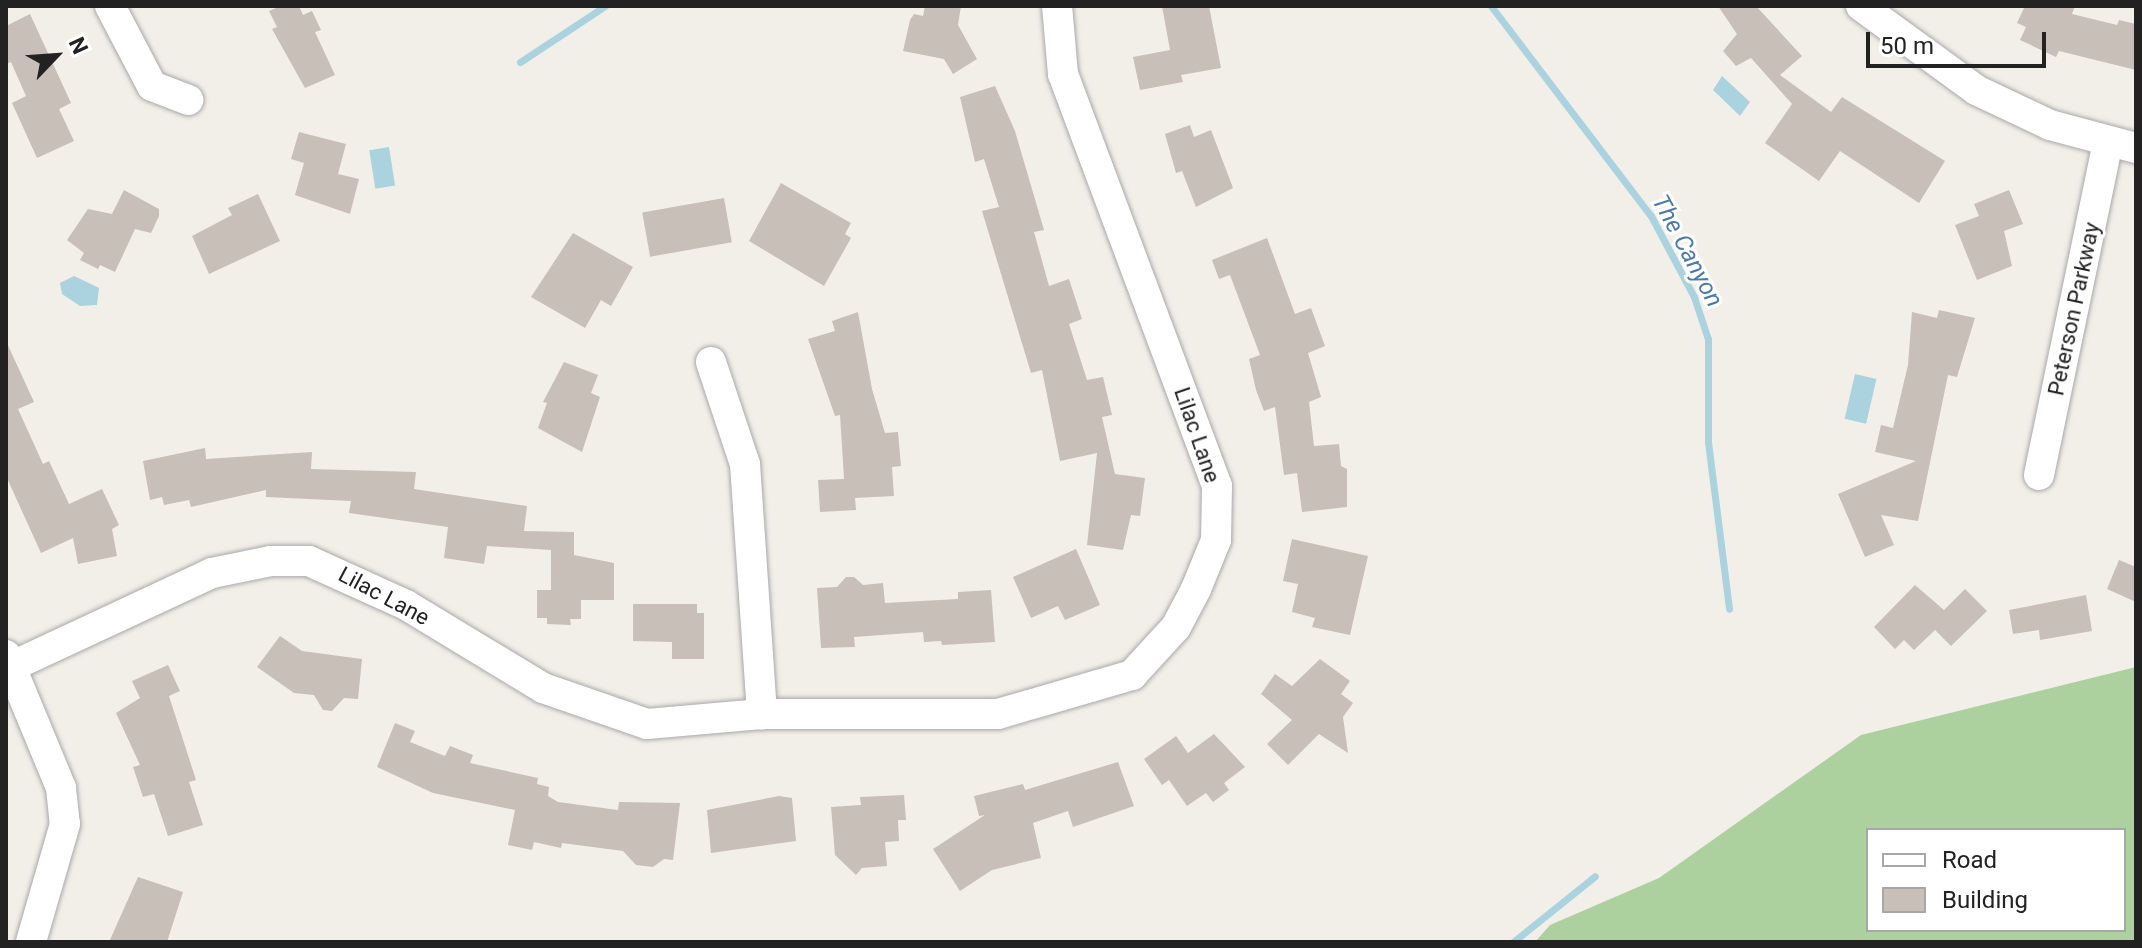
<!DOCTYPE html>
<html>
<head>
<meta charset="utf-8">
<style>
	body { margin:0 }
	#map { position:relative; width:2142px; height:948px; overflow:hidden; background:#f2efe9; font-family:Roboto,sans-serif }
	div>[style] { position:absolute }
	.forest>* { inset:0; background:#add19e }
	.water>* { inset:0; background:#aad3df; transform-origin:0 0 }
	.stream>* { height:7px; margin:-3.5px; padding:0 3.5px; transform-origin:3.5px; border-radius:3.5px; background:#aad3df }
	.building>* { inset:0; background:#c7bfb8; transform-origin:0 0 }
	.roads { filter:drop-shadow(0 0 2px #a9a9a9) drop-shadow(0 0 2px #a9a9a9) }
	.minor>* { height:30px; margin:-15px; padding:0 15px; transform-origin:15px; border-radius:15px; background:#fff }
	span { translate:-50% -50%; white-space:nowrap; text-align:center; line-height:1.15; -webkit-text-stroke:6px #fff; paint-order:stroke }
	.street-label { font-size:22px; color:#222 }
	.water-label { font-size:24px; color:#4a7aab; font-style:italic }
	.frame { position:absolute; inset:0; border:8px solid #222; pointer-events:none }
	.legend { position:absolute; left:1866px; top:828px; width:260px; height:104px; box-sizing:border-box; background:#fff; border:2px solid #a7a7a7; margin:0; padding:10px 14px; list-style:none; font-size:24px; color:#222 }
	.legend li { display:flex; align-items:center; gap:16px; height:40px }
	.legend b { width:40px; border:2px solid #a7a7a7 }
	.north { position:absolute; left:16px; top:16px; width:80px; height:80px; -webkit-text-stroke:6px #fff; paint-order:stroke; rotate:65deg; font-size:22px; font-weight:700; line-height:32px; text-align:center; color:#222 }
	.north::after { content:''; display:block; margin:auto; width:28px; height:36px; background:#222; clip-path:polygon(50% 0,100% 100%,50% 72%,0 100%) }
	.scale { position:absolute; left:1866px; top:32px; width:180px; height:36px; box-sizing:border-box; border:4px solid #222; border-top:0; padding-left:10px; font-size:24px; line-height:28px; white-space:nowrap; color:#222; -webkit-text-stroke:6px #fff; paint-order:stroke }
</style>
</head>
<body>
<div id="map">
	<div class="forest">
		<i style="clip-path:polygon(evenodd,2136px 667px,2136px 942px,1535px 942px,1550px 925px,1659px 878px,1861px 735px,2136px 667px,1868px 830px,2124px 830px,2124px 930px,1868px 930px,1868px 830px)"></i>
	</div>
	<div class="water">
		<i style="clip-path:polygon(1722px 76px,1750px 102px,1740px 116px,1713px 90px)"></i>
		<i style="left:389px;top:147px;width:39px;height:20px;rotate:81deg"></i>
		<i style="clip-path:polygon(74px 276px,99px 288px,97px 305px,80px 306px,62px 294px,60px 283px)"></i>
		<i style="left:1855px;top:374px;width:22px;height:46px;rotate:13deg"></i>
	</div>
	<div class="stream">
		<i style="left:1491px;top:6px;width:264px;rotate:52.7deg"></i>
		<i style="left:1651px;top:216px;width:92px;rotate:62deg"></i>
		<i style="left:1694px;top:297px;width:44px;rotate:71.6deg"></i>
		<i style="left:1708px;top:339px;width:103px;rotate:90deg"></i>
		<i style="left:1708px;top:442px;width:168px;rotate:82.8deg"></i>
		<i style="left:520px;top:62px;width:102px;rotate:-33.4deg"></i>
		<i style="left:1513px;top:942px;width:105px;rotate:-38.8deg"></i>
	</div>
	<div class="building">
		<i style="clip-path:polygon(281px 6px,299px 6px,303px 15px,312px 11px,321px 30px,315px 32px,335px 75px,305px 88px,272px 29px,277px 27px,269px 11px)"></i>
		<i style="clip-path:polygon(925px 6px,961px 6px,958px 25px,977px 59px,953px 74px,944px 59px,903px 51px,910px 20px,914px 14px,923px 16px)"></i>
		<i style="clip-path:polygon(1162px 6px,1209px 6px,1221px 68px,1181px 75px,1183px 82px,1140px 90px,1133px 57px,1170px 50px)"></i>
		<i style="clip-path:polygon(1718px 6px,1756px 6px,1802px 56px,1780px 75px,1831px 112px,1842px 97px,1945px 161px,1919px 203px,1840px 151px,1819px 181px,1765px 143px,1792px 104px,1751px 58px,1736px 66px,1723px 51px,1737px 34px)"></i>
		<i style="clip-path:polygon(2025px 6px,2075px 6px,2072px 14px,2117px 25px,2119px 20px,2136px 24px,2136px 70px,2059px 51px,2056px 57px,2020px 40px,2026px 27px,2017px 23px)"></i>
		<i style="clip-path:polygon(30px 14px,71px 103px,59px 109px,74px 141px,37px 158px,12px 103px,26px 96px,11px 62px,6px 64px,6px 26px)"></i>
		<i style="clip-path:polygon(995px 86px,1015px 131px,1044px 230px,1034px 232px,1049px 286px,1069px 279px,1082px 319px,1069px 324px,1087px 380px,1103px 377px,1112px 415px,1102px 417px,1115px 474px,1145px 478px,1140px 516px,1131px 515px,1123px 550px,1087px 545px,1097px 453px,1060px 461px,1042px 370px,1031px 373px,982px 211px,999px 207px,984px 159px,975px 162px,960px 97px)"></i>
		<i style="clip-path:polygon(1190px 125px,1194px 137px,1211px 130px,1233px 188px,1196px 207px,1182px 171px,1176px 173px,1165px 134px)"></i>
		<i style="clip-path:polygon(299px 132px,346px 144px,338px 174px,359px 179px,350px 214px,295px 195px,304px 163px,291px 159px)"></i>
		<i style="clip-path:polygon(781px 183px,851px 223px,845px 234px,851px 238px,824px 286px,749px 241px)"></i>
		<i style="clip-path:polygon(124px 190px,159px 209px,159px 216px,151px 233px,135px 229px,115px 272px,100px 265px,98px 269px,80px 260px,84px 253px,67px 240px,88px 209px,112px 214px)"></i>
		<i style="clip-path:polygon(2009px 190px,2023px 224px,2004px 231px,2012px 266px,1977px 280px,1955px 225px,1979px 216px,1974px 204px)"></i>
		<i style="clip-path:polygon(258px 194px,280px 241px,209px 274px,192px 236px,232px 215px,228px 208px)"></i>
		<i style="left:724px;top:198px;width:45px;height:83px;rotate:80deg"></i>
		<i style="clip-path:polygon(573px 233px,633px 267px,611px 306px,601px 300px,585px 328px,531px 297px)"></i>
		<i style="clip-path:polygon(1267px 238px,1295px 314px,1311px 308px,1325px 346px,1308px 353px,1321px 397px,1309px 402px,1314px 446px,1339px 444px,1341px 466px,1347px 469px,1347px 507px,1302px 512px,1297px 473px,1284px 475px,1275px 407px,1264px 411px,1256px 390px,1249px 359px,1260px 355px,1230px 275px,1219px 279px,1212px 260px)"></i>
		<i style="clip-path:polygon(1939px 310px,1975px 318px,1957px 377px,1948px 375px,1918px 521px,1881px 515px,1894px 545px,1865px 557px,1838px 494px,1916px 461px,1875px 452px,1881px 425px,1893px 428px,1908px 365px,1912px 312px,1937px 318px)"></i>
		<i style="clip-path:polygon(858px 312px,872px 389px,885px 433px,898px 432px,901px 466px,892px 467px,894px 496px,855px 498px,856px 510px,820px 512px,818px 480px,844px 479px,840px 415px,835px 416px,808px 339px,835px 331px,832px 321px)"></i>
		<i style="clip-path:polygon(6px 341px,34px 402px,18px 409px,43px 464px,49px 461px,69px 504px,102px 489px,119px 525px,112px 529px,117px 556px,78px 564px,73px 538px,41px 553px,6px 476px)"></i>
		<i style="clip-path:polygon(564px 362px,598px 375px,591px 393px,600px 397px,582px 452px,538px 428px,547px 403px,543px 402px)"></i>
		<i style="clip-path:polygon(205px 448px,206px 459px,312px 452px,311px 469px,416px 472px,414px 489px,527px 506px,524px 531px,574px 532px,574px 555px,614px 563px,614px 600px,581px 600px,581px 619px,570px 619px,571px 625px,547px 624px,547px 618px,537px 618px,537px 590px,551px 590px,551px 550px,487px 546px,484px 564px,444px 558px,448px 527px,349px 513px,351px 501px,266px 497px,266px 490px,191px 507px,189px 500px,164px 505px,162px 497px,150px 500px,143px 461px)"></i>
		<i style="clip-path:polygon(1292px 539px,1368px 556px,1350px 635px,1312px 627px,1315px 618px,1292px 612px,1298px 584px,1283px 581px)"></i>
		<i style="clip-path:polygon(1076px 549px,1100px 605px,1065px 620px,1058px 606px,1031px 618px,1013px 577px)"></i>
		<i style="clip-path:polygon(2119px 560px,2136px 567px,2136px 602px,2107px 589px)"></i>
		<i style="clip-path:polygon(846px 577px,854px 577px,863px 585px,883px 583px,885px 603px,958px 599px,958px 592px,991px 590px,995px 642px,942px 645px,941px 641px,924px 642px,923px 632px,854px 637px,855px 647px,821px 648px,817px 588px,837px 587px)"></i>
		<i style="clip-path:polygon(1915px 585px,1944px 610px,1965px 589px,1987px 611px,1951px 646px,1935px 630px,1914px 650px,1904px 640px,1895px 649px,1874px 627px)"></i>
		<i style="clip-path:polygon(2086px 595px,2092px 631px,2040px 640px,2039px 630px,2013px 634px,2009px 610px)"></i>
		<i style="clip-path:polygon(633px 604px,697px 604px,697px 613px,704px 613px,704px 659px,672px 659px,672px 642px,633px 641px)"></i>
		<i style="clip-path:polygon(280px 636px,302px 651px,362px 659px,358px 699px,344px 698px,332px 711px,323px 710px,314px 695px,294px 693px,257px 667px)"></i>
		<i style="clip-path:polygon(1320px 659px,1350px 681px,1341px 694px,1353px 703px,1343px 717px,1348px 753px,1319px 734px,1288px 765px,1267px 744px,1292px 720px,1261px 694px,1275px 674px,1292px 686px)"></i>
		<i style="clip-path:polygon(168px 665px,180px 691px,169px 696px,196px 780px,189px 782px,203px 825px,168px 836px,154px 794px,143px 797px,133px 767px,140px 765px,116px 713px,140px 698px,132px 681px)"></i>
		<i style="clip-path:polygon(395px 723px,415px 731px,410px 742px,445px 756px,450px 746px,473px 755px,470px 763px,538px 778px,537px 784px,549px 787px,548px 796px,558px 802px,618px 810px,619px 802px,680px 803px,673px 860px,664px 859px,653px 867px,636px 865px,623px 851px,562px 843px,561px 848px,534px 842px,532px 850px,508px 845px,515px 810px,433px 793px,377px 767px)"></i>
		<i style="clip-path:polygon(1214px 734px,1245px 767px,1224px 783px,1229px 790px,1213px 802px,1206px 793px,1187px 806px,1169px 780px,1162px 785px,1144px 759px,1176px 736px,1188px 753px)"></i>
		<i style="clip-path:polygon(1118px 762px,1134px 806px,1073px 827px,1068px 811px,1033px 823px,1041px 858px,992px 870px,960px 891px,933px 849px,985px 815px,979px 816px,974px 796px,1023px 784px,1025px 790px)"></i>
		<i style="clip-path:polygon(904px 795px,906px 820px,898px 820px,899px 841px,885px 842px,887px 866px,862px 868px,856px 875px,835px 855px,831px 807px,861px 805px,860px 797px)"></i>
		<i style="clip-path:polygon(779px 796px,792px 798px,796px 841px,711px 853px,707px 810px)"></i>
		<i style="clip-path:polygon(138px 877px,183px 892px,167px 942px,109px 942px)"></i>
	</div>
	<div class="roads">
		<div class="minor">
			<i style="left:110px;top:6px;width:90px;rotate:62.3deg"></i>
			<i style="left:152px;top:86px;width:39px;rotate:21deg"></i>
			<i style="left:1861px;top:6px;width:142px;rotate:36.1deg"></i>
			<i style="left:1976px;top:90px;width:82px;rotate:25.3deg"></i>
			<i style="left:2050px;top:125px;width:89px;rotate:15deg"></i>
			<i style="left:711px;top:362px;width:108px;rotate:71.6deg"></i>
			<i style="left:745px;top:464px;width:251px;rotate:86.1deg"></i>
			<i style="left:2039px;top:475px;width:339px;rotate:-78.3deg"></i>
			<i style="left:6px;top:655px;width:144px;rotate:67.5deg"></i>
			<i style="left:61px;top:788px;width:36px;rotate:84deg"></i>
			<i style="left:65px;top:824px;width:123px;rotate:106.1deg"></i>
			<i style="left:6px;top:669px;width:227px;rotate:-25deg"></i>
			<i style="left:212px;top:573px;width:60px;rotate:-11.5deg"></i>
			<i style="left:271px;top:561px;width:38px"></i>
			<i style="left:309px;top:561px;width:107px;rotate:24.4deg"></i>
			<i style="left:406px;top:605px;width:160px;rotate:31.2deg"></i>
			<i style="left:543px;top:688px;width:110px;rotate:19.1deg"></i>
			<i style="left:647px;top:724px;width:115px;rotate:-5deg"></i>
			<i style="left:762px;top:714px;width:236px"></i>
			<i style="left:998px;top:714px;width:140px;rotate:-16.2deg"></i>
			<i style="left:1132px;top:675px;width:65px;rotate:-47.5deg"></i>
			<i style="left:1176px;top:627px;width:43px;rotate:-62.2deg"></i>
			<i style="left:1196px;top:589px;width:53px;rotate:-67.8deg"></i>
			<i style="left:1216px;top:540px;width:54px;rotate:-88.9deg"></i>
			<i style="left:1217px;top:486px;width:440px;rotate:-110.5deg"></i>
			<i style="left:1063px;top:74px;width:68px;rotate:-95deg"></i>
		</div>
	</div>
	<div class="street-label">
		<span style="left:2074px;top:309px;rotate:-78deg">Peterson Parkway</span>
		<span style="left:1197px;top:435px;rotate:71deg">Lilac Lane</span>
		<span style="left:384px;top:596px;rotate:28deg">Lilac Lane</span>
	</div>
	<div class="water-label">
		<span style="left:1687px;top:251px;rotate:62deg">The Canyon</span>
	</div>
	<div class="frame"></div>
	<ul class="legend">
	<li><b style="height:10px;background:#fff"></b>Road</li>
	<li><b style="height:22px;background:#c7bfb8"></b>Building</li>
	</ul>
	<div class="north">N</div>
	<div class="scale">50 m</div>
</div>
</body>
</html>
